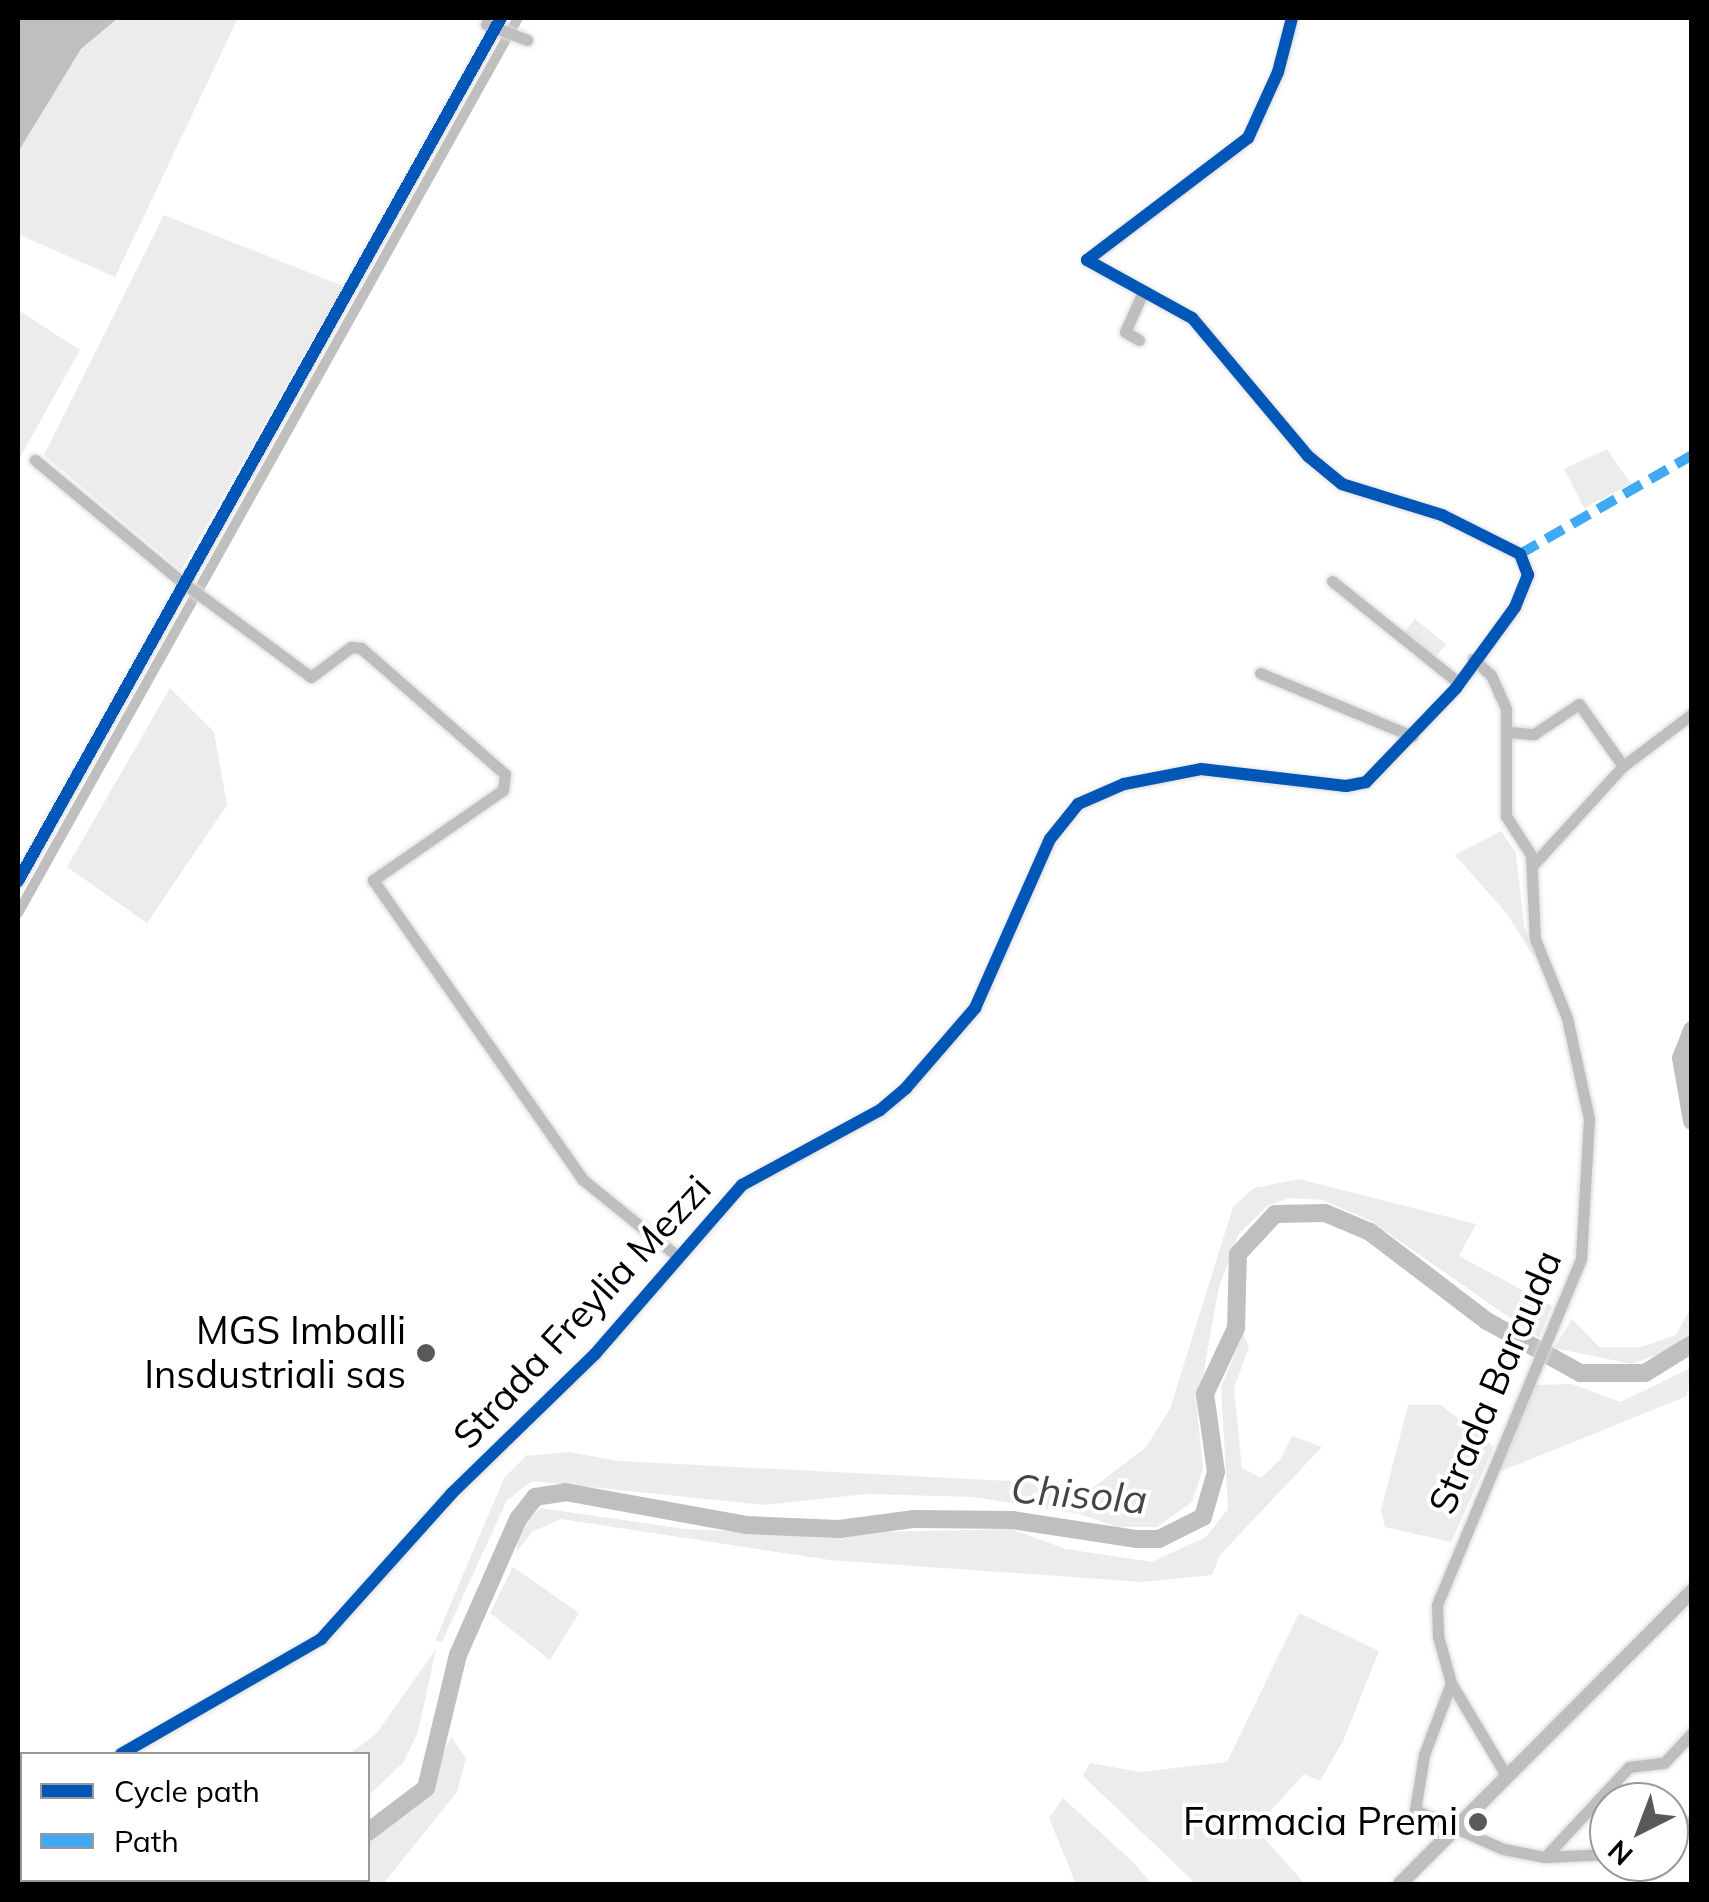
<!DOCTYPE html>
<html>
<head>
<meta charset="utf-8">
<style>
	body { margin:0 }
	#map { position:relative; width:1709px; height:1902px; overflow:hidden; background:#fff; font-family:Mulish,sans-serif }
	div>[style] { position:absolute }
	.green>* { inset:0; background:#ececec; transform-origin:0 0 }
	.water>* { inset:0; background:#bfbfbf }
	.canal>* { height:10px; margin:-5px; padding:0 5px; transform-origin:5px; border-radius:5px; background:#bfbfbf }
	.river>* { height:18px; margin:-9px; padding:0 9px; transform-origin:9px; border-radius:9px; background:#bfbfbf }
	.roads { filter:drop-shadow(0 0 2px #dbdbdb) drop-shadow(0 0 2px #dbdbdb) }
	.minor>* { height:11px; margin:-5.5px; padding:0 5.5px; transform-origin:5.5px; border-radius:5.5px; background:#bebebe }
	.major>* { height:14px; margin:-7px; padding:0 7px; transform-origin:7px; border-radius:7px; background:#bebebe }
	.quiet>* { height:10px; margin-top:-5px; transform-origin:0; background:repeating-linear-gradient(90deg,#3fa9f5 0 20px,transparent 0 30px) }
	.cycleway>* { height:12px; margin:-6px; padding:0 6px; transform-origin:6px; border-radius:6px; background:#0057b8 }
	.dots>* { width:28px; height:28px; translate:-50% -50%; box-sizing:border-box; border:5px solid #fff; border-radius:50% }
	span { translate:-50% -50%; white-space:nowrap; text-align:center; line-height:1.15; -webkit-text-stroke:8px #fff; paint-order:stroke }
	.street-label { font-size:38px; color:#000 }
	.poi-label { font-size:38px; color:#000 }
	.right { translate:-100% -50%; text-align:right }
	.water-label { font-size:40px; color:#444; font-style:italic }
	.frame { position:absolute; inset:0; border:20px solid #000; pointer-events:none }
	.legend { position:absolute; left:20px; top:1752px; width:350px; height:130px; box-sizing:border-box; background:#fff; border:2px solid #999; margin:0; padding:12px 18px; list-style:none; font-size:30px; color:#000 }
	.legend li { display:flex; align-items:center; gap:20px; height:50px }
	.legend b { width:50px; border:2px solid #999 }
	.north { position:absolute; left:1589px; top:1782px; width:100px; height:100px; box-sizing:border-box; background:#fff; border:2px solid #999; border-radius:50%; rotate:222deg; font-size:28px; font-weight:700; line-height:40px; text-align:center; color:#000 }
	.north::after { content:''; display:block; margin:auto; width:35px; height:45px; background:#595959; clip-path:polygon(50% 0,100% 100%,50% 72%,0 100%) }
</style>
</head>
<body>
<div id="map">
	<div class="green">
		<i style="clip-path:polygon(118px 18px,238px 18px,115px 277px,18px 234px,18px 152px,81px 49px)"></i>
		<i style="clip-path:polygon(164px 215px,343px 286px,181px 570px,44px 455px)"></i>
		<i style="clip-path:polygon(18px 310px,80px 350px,18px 461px)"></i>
		<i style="clip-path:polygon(1607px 449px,1631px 484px,1584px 508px,1564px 469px)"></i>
		<i style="left:1415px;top:619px;width:40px;height:17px;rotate:39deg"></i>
		<i style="clip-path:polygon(170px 688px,214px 732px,227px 805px,147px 923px,67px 867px)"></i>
		<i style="clip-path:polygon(1501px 831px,1516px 853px,1524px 926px,1536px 960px,1507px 914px,1455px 855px)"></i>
		<i style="clip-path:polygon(1299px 1179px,1476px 1224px,1459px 1256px,1552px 1306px,1539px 1338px,1371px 1221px,1323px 1200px,1289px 1198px,1267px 1206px,1238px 1235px,1219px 1287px,1206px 1358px,1198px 1418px,1203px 1469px,1192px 1502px,1157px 1527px,1117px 1527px,1080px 1514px,974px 1497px,866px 1494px,765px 1505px,532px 1481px,507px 1500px,442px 1642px,435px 1641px,504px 1478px,526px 1456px,569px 1452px,619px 1461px,1065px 1484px,1089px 1491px,1146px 1447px,1170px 1409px,1233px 1207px,1254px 1188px)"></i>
		<i style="clip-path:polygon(1691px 1307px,1691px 1331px,1674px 1349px,1632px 1364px,1554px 1348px,1572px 1319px,1599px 1347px,1641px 1347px,1676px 1335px)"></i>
		<i style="clip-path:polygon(1243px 1334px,1249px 1347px,1234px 1388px,1242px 1468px,1261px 1478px,1281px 1459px,1292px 1436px,1322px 1447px,1220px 1555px,1212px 1575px,1142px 1582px,830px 1560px,561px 1519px,532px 1532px,517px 1552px,518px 1531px,540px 1508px,685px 1529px,789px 1534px,1011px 1529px,1066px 1549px,1152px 1562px,1206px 1537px,1228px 1509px,1221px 1387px)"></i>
		<i style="clip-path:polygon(1691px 1368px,1687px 1396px,1492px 1475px,1535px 1385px,1572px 1384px,1620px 1402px)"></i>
		<i style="clip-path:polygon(1408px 1405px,1441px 1405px,1494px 1447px,1451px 1542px,1385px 1527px,1381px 1511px)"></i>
		<i style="clip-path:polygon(513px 1567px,579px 1613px,550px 1660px,490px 1613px)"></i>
		<i style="clip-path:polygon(1299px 1613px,1379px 1651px,1344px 1739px,1320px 1781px,1304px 1774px,1255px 1828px,1305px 1884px,1196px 1884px,1083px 1776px,1090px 1763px,1140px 1772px,1227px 1762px)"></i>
		<i style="clip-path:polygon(436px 1649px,418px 1732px,403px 1763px,368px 1796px,368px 1754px,349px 1754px,376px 1734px)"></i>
		<i style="clip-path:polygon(451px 1737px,466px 1758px,457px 1792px,383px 1884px,265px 1884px,368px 1880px,368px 1840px,426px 1788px)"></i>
		<i style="clip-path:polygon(1063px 1798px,1134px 1863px,1152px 1884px,1076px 1884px,1049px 1818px)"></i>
	</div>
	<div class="water">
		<i style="clip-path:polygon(18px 18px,118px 18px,81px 49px,18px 152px)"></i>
	</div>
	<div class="canal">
		<i style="left:18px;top:913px;width:1025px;rotate:-60.81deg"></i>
	</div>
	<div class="river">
		<i style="left:1692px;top:1030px;width:30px;rotate:111deg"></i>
		<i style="left:1681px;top:1058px;width:64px;rotate:80.1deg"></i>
		<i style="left:368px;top:1832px;width:73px;rotate:-37.2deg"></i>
		<i style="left:426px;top:1788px;width:137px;rotate:-76.5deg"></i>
		<i style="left:458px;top:1655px;width:149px;rotate:-66.2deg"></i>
		<i style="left:518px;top:1519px;width:28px;rotate:-52deg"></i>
		<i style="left:535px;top:1497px;width:30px;rotate:-9deg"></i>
		<i style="left:565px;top:1492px;width:184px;rotate:10.3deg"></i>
		<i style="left:746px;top:1525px;width:93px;rotate:2.5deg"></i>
		<i style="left:839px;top:1529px;width:76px;rotate:-7.6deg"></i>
		<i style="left:914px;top:1519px;width:98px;rotate:0.6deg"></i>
		<i style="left:1012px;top:1520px;width:125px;rotate:8.7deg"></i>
		<i style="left:1136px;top:1539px;width:23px"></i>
		<i style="left:1159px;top:1539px;width:49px;rotate:-26.6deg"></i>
		<i style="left:1203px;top:1517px;width:47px;rotate:-73.9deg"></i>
		<i style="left:1216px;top:1472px;width:79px;rotate:-98deg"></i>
		<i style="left:1205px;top:1394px;width:73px;rotate:-64.8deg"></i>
		<i style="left:1236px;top:1328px;width:74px;rotate:-88.5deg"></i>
		<i style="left:1238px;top:1254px;width:54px;rotate:-47.2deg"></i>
		<i style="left:1275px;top:1214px;width:50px;rotate:-1.1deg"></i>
		<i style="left:1325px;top:1213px;width:49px;rotate:22.9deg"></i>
		<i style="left:1370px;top:1232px;width:147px;rotate:37.3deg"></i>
		<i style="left:1487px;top:1321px;width:107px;rotate:29.2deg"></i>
		<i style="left:1580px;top:1373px;width:65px"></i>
		<i style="left:1645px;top:1373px;width:55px;rotate:-31.7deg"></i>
		<i style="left:265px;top:1884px;width:6px;rotate:-45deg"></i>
	</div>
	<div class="roads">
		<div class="minor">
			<i style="left:486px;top:24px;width:44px;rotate:21.3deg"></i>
			<i style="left:1139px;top:340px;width:16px;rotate:-150deg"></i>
			<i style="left:1125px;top:332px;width:42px;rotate:-65.9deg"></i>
			<i style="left:35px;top:460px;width:191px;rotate:39.7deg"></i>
			<i style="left:182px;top:582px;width:160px;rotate:36.4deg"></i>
			<i style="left:311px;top:677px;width:50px;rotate:-36.9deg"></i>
			<i style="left:351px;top:647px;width:10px;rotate:6deg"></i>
			<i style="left:361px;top:648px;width:191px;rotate:41.2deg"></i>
			<i style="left:505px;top:774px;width:16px;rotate:97deg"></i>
			<i style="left:503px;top:790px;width:158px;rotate:145.3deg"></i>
			<i style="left:373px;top:880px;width:365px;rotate:55deg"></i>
			<i style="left:582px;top:1179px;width:122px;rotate:39deg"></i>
			<i style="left:1332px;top:581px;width:163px;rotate:38.8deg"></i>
			<i style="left:1473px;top:659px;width:24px;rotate:42deg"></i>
			<i style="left:1491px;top:675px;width:37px;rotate:66deg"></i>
			<i style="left:1506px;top:709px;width:107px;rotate:90deg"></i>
			<i style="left:1506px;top:816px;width:46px;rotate:57.3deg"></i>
			<i style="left:1531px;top:855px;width:84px;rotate:87.3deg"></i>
			<i style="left:1535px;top:939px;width:85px;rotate:67.9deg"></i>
			<i style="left:1567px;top:1018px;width:103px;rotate:77.7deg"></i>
			<i style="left:1589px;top:1119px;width:140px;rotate:93.3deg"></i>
			<i style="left:1581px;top:1259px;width:375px;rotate:112.6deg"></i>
			<i style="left:1437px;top:1605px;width:31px;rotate:88deg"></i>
			<i style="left:1438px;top:1636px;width:49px;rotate:74.5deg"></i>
			<i style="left:1451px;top:1683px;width:109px;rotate:59.2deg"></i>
			<i style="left:1260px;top:673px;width:165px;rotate:22.5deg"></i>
			<i style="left:1509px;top:732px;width:25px;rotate:5deg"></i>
			<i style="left:1534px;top:734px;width:54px;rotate:-33.7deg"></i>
			<i style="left:1579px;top:704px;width:76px;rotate:54.6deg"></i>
			<i style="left:1532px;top:866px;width:135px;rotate:-47.7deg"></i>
			<i style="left:1623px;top:766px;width:86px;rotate:-37deg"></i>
			<i style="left:18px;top:881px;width:989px;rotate:-60.77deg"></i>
			<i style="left:1451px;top:1683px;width:77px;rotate:110.6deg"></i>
			<i style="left:1424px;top:1755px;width:56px;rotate:99.3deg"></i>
			<i style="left:1415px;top:1810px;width:96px;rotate:23.9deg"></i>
			<i style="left:1503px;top:1849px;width:43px;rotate:10.8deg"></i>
			<i style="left:1545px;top:1857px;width:64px;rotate:-2.7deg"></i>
			<i style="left:121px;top:1754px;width:231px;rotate:-29.9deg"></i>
			<i style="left:321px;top:1639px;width:195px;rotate:-48.1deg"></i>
			<i style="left:451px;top:1494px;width:201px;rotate:-44.2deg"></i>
			<i style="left:595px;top:1354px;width:224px;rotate:-49deg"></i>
			<i style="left:742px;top:1185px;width:157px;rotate:-28.5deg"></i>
			<i style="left:880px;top:1110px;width:34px;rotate:-40deg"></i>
			<i style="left:906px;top:1088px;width:106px;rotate:-49.2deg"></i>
			<i style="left:975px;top:1008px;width:185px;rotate:-66.1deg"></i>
			<i style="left:1050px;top:839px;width:45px;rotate:-51.3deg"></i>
			<i style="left:1078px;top:804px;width:50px;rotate:-23.5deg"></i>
			<i style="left:1124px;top:784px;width:78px;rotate:-11deg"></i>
			<i style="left:1201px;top:769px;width:146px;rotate:6.7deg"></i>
			<i style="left:1346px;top:786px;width:20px;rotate:-11deg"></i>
			<i style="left:1366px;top:782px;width:130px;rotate:-46.2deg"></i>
			<i style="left:1456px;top:688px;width:100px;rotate:-53.9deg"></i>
			<i style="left:1515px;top:607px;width:35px;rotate:-68deg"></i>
			<i style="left:1528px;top:575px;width:22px;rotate:-111deg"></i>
			<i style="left:1520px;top:554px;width:87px;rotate:-153.4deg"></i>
			<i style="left:1442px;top:515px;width:105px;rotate:-162.8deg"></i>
			<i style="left:1342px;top:484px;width:44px;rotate:-140.5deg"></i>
			<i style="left:1308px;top:456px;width:180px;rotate:-130deg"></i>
			<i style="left:1192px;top:318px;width:120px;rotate:-151.1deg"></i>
			<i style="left:1087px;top:260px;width:202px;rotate:-37.2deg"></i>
			<i style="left:1248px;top:138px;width:72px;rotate:-65.6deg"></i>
			<i style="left:1278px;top:72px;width:56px;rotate:-75.5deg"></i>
			<i style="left:18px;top:1811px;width:4px;rotate:-27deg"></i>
			<i style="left:1669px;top:1825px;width:23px;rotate:-7deg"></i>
			<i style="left:1545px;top:1857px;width:123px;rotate:-47deg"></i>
			<i style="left:1629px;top:1767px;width:35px;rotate:-7deg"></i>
			<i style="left:1664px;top:1763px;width:41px;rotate:-47deg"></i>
		</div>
		<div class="major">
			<i style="left:1400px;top:1884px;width:414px;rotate:-45.1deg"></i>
		</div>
	</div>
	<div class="quiet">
		<i style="left:1520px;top:554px;width:198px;rotate:-29.9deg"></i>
	</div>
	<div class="cycleway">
		<i style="left:18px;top:881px;width:989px;rotate:-60.77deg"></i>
		<i style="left:121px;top:1754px;width:231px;rotate:-29.9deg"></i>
		<i style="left:321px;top:1639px;width:195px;rotate:-48.1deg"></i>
		<i style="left:451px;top:1494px;width:201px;rotate:-44.2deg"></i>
		<i style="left:595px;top:1354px;width:224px;rotate:-49deg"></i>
		<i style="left:742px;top:1185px;width:157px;rotate:-28.5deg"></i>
		<i style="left:880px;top:1110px;width:34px;rotate:-40deg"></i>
		<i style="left:906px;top:1088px;width:106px;rotate:-49.2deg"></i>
		<i style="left:975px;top:1008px;width:185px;rotate:-66.1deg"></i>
		<i style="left:1050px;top:839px;width:45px;rotate:-51.3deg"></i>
		<i style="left:1078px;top:804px;width:50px;rotate:-23.5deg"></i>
		<i style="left:1124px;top:784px;width:78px;rotate:-11deg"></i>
		<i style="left:1201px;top:769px;width:146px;rotate:6.7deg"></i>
		<i style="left:1346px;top:786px;width:20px;rotate:-11deg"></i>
		<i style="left:1366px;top:782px;width:130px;rotate:-46.2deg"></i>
		<i style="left:1456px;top:688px;width:100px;rotate:-53.9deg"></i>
		<i style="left:1515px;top:607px;width:35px;rotate:-68deg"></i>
		<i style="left:1528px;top:575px;width:22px;rotate:-111deg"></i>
		<i style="left:1520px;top:554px;width:87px;rotate:-153.4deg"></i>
		<i style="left:1442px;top:515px;width:105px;rotate:-162.8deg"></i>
		<i style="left:1342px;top:484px;width:44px;rotate:-140.5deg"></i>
		<i style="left:1308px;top:456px;width:180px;rotate:-130deg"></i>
		<i style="left:1192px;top:318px;width:120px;rotate:-151.1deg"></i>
		<i style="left:1087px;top:260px;width:202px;rotate:-37.2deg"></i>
		<i style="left:1248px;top:138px;width:72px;rotate:-65.6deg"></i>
		<i style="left:1278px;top:72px;width:56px;rotate:-75.5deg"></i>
	</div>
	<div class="dots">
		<i style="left:426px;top:1353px;background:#595959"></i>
		<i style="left:1478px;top:1822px;background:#595959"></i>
	</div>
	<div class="street-label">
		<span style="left:582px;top:1312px;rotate:-47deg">Strada Freylia Mezzi</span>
		<span style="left:1495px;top:1382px;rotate:-67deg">Strada Barauda</span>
	</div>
	<div class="poi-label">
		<span class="right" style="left:406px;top:1353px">MGS Imballi<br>Insdustriali sas</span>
		<span class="right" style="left:1458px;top:1822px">Farmacia Premi</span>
	</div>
	<div class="water-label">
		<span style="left:1079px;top:1493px;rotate:5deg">Chisola</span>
	</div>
	<div class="frame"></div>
	<ul class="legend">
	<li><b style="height:12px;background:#0057b8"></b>Cycle path</li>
	<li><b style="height:12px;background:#3fa9f5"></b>Path</li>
	</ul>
	<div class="north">N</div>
</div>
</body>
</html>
